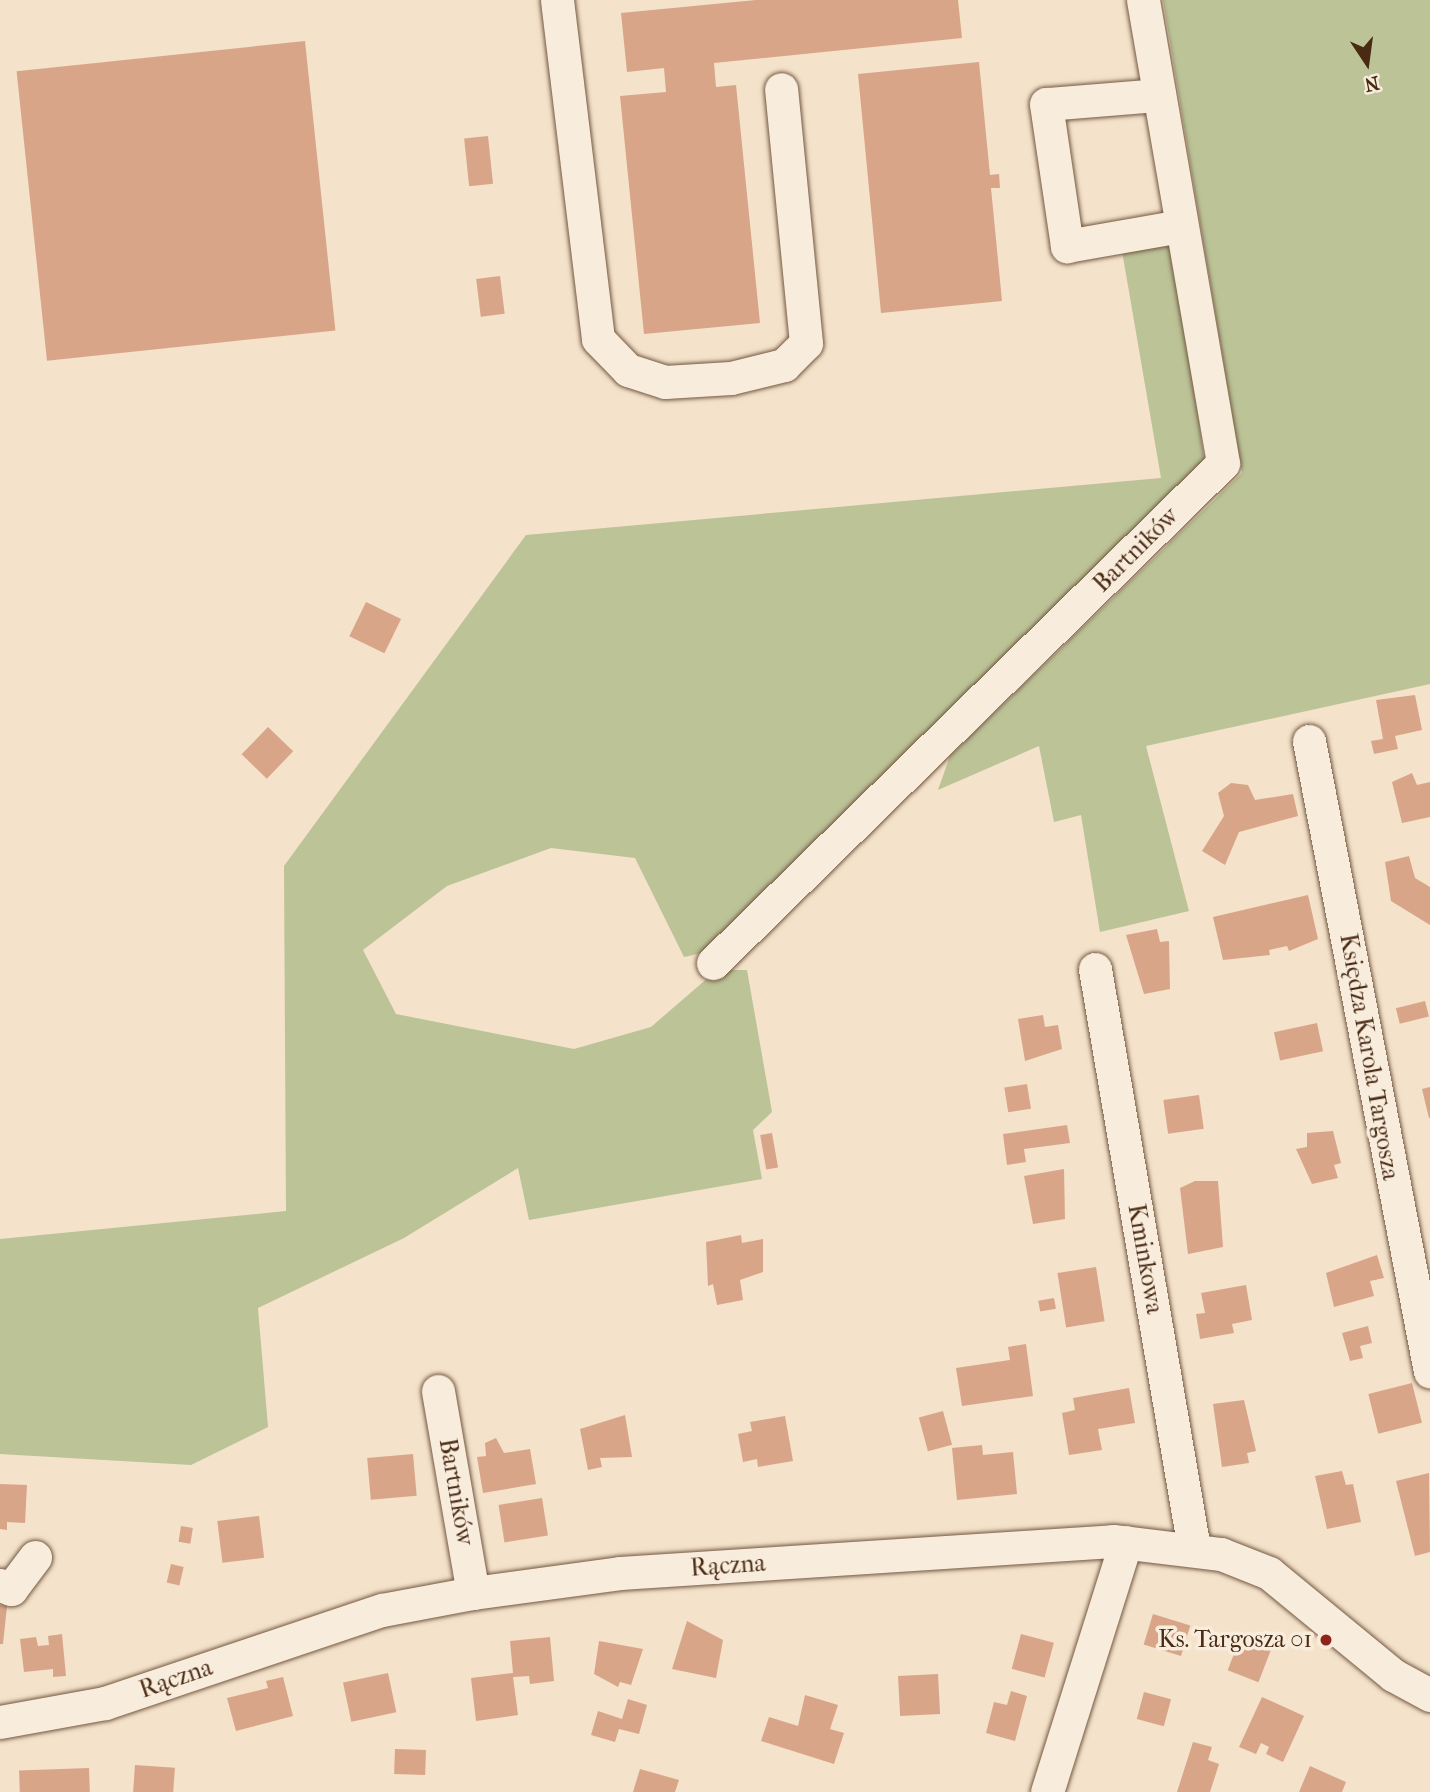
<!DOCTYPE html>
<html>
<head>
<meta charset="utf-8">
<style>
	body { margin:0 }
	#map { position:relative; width:1430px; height:1792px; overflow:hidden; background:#f4e2ca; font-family:"IM FELL French Canon",serif }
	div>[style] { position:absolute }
	.green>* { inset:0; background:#bbc397 }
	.building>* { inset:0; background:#d9a588; transform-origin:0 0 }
	.roads { filter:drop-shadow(0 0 2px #745841) drop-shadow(0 0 2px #745841) }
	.minor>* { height:33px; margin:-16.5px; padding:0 16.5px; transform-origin:16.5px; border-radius:16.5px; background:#f8ecdd }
	.dots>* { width:19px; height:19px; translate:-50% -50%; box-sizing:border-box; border:4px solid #f8ecdd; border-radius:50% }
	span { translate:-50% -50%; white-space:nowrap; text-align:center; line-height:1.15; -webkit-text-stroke:7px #f8ecdd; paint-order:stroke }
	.street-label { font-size:24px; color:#492a13 }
	.poi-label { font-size:24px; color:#492a13 }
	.right { translate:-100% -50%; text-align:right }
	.north { position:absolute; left:1332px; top:28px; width:70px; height:70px; -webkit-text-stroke:5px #f8ecdd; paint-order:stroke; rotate:167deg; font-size:19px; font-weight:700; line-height:28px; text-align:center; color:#492a13 }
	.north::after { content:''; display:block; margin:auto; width:24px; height:32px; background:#492a13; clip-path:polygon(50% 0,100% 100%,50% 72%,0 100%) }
</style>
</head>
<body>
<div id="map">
	<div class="green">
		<i style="clip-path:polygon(1163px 0,1430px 0,1430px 684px,1146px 746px,1189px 911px,1100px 932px,1081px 815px,1054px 822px,1039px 746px,938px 790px,950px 756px,1242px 473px)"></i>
		<i style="clip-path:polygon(1167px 241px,1177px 261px,1205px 467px,1188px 474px,1191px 485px,716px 950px,684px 957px,635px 858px,551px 848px,447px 886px,363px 950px,396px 1014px,574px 1049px,651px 1027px,717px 970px,747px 970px,772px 1112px,753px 1130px,762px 1179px,529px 1220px,518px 1168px,404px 1238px,258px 1308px,268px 1427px,191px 1465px,0 1454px,0 1239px,286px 1211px,284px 866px,526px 535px,1161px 478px,1121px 245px)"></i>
	</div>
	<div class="building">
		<i style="clip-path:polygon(756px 0,958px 0,962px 38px,714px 63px,716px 87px,736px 85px,760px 323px,644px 334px,620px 96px,666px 92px,664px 68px,627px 72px,621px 13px)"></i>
		<i style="left:305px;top:41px;width:291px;height:290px;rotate:84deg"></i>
		<i style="clip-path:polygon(979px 62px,990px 175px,999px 174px,1000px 188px,991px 188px,1002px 301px,881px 313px,858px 74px)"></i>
		<i style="left:488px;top:136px;width:48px;height:24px;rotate:84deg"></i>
		<i style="left:500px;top:276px;width:38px;height:24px;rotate:83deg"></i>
		<i style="left:366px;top:602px;width:39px;height:38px;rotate:26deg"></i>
		<i style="clip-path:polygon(1415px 695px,1422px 730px,1395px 736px,1398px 749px,1374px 754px,1371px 741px,1383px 739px,1376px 700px)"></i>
		<i style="left:268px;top:727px;width:35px;height:38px;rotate:44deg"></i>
		<i style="clip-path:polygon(1412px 773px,1417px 785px,1430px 782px,1430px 817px,1402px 823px,1392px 782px)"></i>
		<i style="clip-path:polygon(1231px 783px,1248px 785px,1255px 800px,1293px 794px,1298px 816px,1239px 832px,1225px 865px,1202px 851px,1224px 816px,1218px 793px)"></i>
		<i style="clip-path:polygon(1409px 856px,1415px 878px,1430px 887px,1430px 925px,1391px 901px,1385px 862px)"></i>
		<i style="clip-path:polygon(1308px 895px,1318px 939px,1289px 951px,1287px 946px,1269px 950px,1270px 955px,1223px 960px,1213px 917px)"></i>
		<i style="clip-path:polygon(1157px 929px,1160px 942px,1169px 941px,1170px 989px,1144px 994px,1126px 935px)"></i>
		<i style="left:1425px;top:1001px;width:16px;height:30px;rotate:76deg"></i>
		<i style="clip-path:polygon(1043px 1015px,1045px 1027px,1058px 1025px,1062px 1049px,1025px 1061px,1018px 1019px)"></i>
		<i style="left:1317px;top:1023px;width:29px;height:44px;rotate:78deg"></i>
		<i style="left:1027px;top:1084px;width:25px;height:23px;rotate:81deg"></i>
		<i style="clip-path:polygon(1430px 1087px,1430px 1118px,1429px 1118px,1422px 1089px)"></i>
		<i style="left:1199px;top:1095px;width:34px;height:36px;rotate:82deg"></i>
		<i style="clip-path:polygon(1067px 1125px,1070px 1143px,1024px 1149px,1026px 1162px,1007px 1165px,1003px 1134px)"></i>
		<i style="clip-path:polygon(1333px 1131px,1341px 1163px,1334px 1165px,1338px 1178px,1312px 1184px,1296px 1149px,1307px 1147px,1307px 1133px)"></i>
		<i style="left:772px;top:1133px;width:35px;height:12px;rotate:80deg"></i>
		<i style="clip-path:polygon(1064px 1169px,1065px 1219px,1033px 1224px,1024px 1176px)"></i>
		<i style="clip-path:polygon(1195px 1181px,1218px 1181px,1223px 1247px,1188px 1254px,1180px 1188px)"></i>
		<i style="clip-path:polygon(741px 1235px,742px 1243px,763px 1239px,763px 1272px,740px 1280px,743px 1300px,717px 1305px,713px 1284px,708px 1286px,706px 1242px)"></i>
		<i style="clip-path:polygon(1377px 1255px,1384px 1278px,1370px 1281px,1374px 1296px,1334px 1307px,1326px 1273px)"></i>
		<i style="left:1096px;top:1267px;width:55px;height:39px;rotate:81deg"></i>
		<i style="clip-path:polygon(1246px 1285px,1252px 1320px,1232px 1324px,1234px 1333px,1200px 1339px,1196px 1314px,1205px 1313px,1201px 1293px)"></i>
		<i style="left:1054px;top:1298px;width:11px;height:16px;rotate:80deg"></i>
		<i style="clip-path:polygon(1368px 1326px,1372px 1343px,1360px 1346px,1363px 1358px,1350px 1361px,1342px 1333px)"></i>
		<i style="clip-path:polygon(1026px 1344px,1033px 1396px,962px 1406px,956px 1368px,1010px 1360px,1008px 1347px)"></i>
		<i style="left:1412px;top:1383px;width:41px;height:45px;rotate:76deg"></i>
		<i style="clip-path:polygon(1129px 1388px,1135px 1423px,1098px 1429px,1102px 1450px,1069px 1455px,1062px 1413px,1075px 1410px,1073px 1398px)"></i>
		<i style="clip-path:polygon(1244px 1400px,1256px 1451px,1247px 1453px,1249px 1463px,1222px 1467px,1213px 1404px)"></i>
		<i style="left:943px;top:1411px;width:35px;height:25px;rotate:75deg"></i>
		<i style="clip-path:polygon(625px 1415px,632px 1457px,600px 1458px,602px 1467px,588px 1470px,580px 1429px)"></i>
		<i style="clip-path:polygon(785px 1416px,793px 1461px,758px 1467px,757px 1459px,743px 1462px,738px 1434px,752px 1431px,750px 1422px)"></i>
		<i style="clip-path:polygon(496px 1438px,504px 1453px,530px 1449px,536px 1484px,483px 1493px,477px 1457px,486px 1456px,485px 1443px)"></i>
		<i style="clip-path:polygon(982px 1445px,983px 1455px,1013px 1452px,1017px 1494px,957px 1500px,952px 1448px)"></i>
		<i style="left:413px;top:1454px;width:42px;height:46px;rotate:85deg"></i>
		<i style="clip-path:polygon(1342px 1471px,1346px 1485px,1353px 1484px,1361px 1522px,1327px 1529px,1315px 1476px)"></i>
		<i style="clip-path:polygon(1429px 1473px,1430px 1552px,1415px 1556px,1396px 1481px)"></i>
		<i style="clip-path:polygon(0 1484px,27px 1485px,25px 1523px,7px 1522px,7px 1530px,0 1529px)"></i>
		<i style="left:542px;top:1498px;width:38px;height:44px;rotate:81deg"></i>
		<i style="left:259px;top:1516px;width:42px;height:42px;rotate:83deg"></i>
		<i style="left:181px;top:1526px;width:12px;height:16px;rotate:9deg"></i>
		<i style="left:171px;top:1564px;width:13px;height:19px;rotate:13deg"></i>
		<i style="clip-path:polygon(0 1605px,7px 1606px,3px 1644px,0 1644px)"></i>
		<i style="left:1153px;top:1614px;width:39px;height:32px;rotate:17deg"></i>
		<i style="clip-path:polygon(687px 1621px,723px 1640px,716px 1678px,672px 1669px)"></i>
		<i style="left:1242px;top:1633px;width:33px;height:40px;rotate:21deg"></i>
		<i style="clip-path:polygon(62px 1634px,66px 1676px,53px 1677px,53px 1669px,24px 1672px,20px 1639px,36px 1637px,38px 1646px,49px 1645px,48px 1636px)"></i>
		<i style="left:1021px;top:1634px;width:34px;height:36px;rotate:15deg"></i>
		<i style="clip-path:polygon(550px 1637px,554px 1681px,530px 1684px,529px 1676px,513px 1677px,518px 1715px,476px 1721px,471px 1678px,513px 1673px,510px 1641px)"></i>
		<i style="clip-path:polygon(599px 1641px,643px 1649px,631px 1685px,620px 1682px,618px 1687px,594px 1674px)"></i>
		<i style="left:388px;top:1673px;width:40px;height:46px;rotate:78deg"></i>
		<i style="left:938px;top:1674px;width:40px;height:40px;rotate:87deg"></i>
		<i style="clip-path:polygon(283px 1677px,293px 1716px,236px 1731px,227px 1698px,268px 1688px,266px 1681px)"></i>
		<i style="clip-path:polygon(1011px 1691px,1027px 1696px,1015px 1741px,986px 1733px,994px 1702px,1007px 1705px)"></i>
		<i style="left:1144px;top:1692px;width:28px;height:28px;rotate:15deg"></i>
		<i style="clip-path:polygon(805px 1695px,838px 1705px,830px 1729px,844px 1733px,834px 1764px,761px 1741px,769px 1717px,798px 1726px)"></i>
		<i style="clip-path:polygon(1262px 1697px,1304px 1716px,1283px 1762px,1266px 1754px,1269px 1747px,1261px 1743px,1256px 1754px,1239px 1747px)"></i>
		<i style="clip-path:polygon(628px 1699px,647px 1705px,639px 1734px,619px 1729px,615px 1742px,591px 1735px,598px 1711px,622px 1719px)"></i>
		<i style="clip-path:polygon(1193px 1742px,1212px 1747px,1208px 1760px,1219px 1764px,1210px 1792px,1177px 1792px)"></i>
		<i style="left:395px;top:1749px;width:31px;height:25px;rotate:2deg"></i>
		<i style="left:135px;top:1765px;width:40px;height:27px;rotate:4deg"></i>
		<i style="clip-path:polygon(1310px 1766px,1346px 1782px,1342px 1792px,1299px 1792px)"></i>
		<i style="left:89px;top:1768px;width:24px;height:70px;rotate:88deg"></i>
		<i style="clip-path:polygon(640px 1769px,679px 1780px,675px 1792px,633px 1792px)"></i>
	</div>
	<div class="roads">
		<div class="minor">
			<i style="left:557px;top:0;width:341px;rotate:83.1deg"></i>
			<i style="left:598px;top:339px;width:43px;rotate:45.9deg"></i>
			<i style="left:628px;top:370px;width:39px;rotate:18deg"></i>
			<i style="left:665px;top:382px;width:66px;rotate:-3.5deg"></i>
			<i style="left:731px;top:378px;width:55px;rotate:-13.8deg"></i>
			<i style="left:784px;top:365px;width:31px;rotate:-45deg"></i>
			<i style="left:806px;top:343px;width:255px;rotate:-95.6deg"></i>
			<i style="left:1159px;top:95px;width:113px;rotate:175.4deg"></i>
			<i style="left:1046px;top:104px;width:144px;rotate:81.6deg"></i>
			<i style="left:1067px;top:246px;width:115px;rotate:-10deg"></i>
			<i style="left:1309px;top:741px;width:642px;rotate:79.14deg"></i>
			<i style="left:713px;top:963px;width:714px;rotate:-44.43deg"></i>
			<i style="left:1223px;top:463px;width:470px;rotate:-99.8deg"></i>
			<i style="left:1095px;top:969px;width:588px;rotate:80.31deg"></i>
			<i style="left:438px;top:1391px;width:205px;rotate:80.2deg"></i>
			<i style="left:0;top:1585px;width:12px;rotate:20deg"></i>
			<i style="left:11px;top:1589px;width:40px;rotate:-53deg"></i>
			<i style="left:0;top:1722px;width:107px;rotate:-10.3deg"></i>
			<i style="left:105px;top:1703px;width:292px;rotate:-18.6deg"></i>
			<i style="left:382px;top:1610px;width:93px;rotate:-10.6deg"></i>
			<i style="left:473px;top:1593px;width:148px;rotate:-7.7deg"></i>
			<i style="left:620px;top:1573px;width:494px;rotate:-3.7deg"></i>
			<i style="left:1113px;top:1541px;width:109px;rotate:6.9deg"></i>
			<i style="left:1221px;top:1554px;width:52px;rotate:21.6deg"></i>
			<i style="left:1269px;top:1573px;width:161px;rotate:39.4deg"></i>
			<i style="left:1393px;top:1675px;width:42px;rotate:28.4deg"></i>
			<i style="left:1047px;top:1792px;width:262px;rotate:-72.5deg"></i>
		</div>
	</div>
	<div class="dots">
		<i style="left:1326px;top:1640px;background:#8f2418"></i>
	</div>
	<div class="street-label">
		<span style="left:1136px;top:550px;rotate:-45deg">Bartników</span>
		<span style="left:1369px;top:1057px;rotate:80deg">Księdza Karola Targosza</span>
		<span style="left:1145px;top:1259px;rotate:80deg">Kminkowa</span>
		<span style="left:456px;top:1492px;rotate:80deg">Bartników</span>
		<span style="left:728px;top:1566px;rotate:-4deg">Rączna</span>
		<span style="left:176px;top:1679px;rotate:-19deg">Rączna</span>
	</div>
	<div class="poi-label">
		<span class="right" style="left:1312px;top:1640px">Ks. Targosza 01</span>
	</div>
	<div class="north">N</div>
</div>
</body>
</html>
